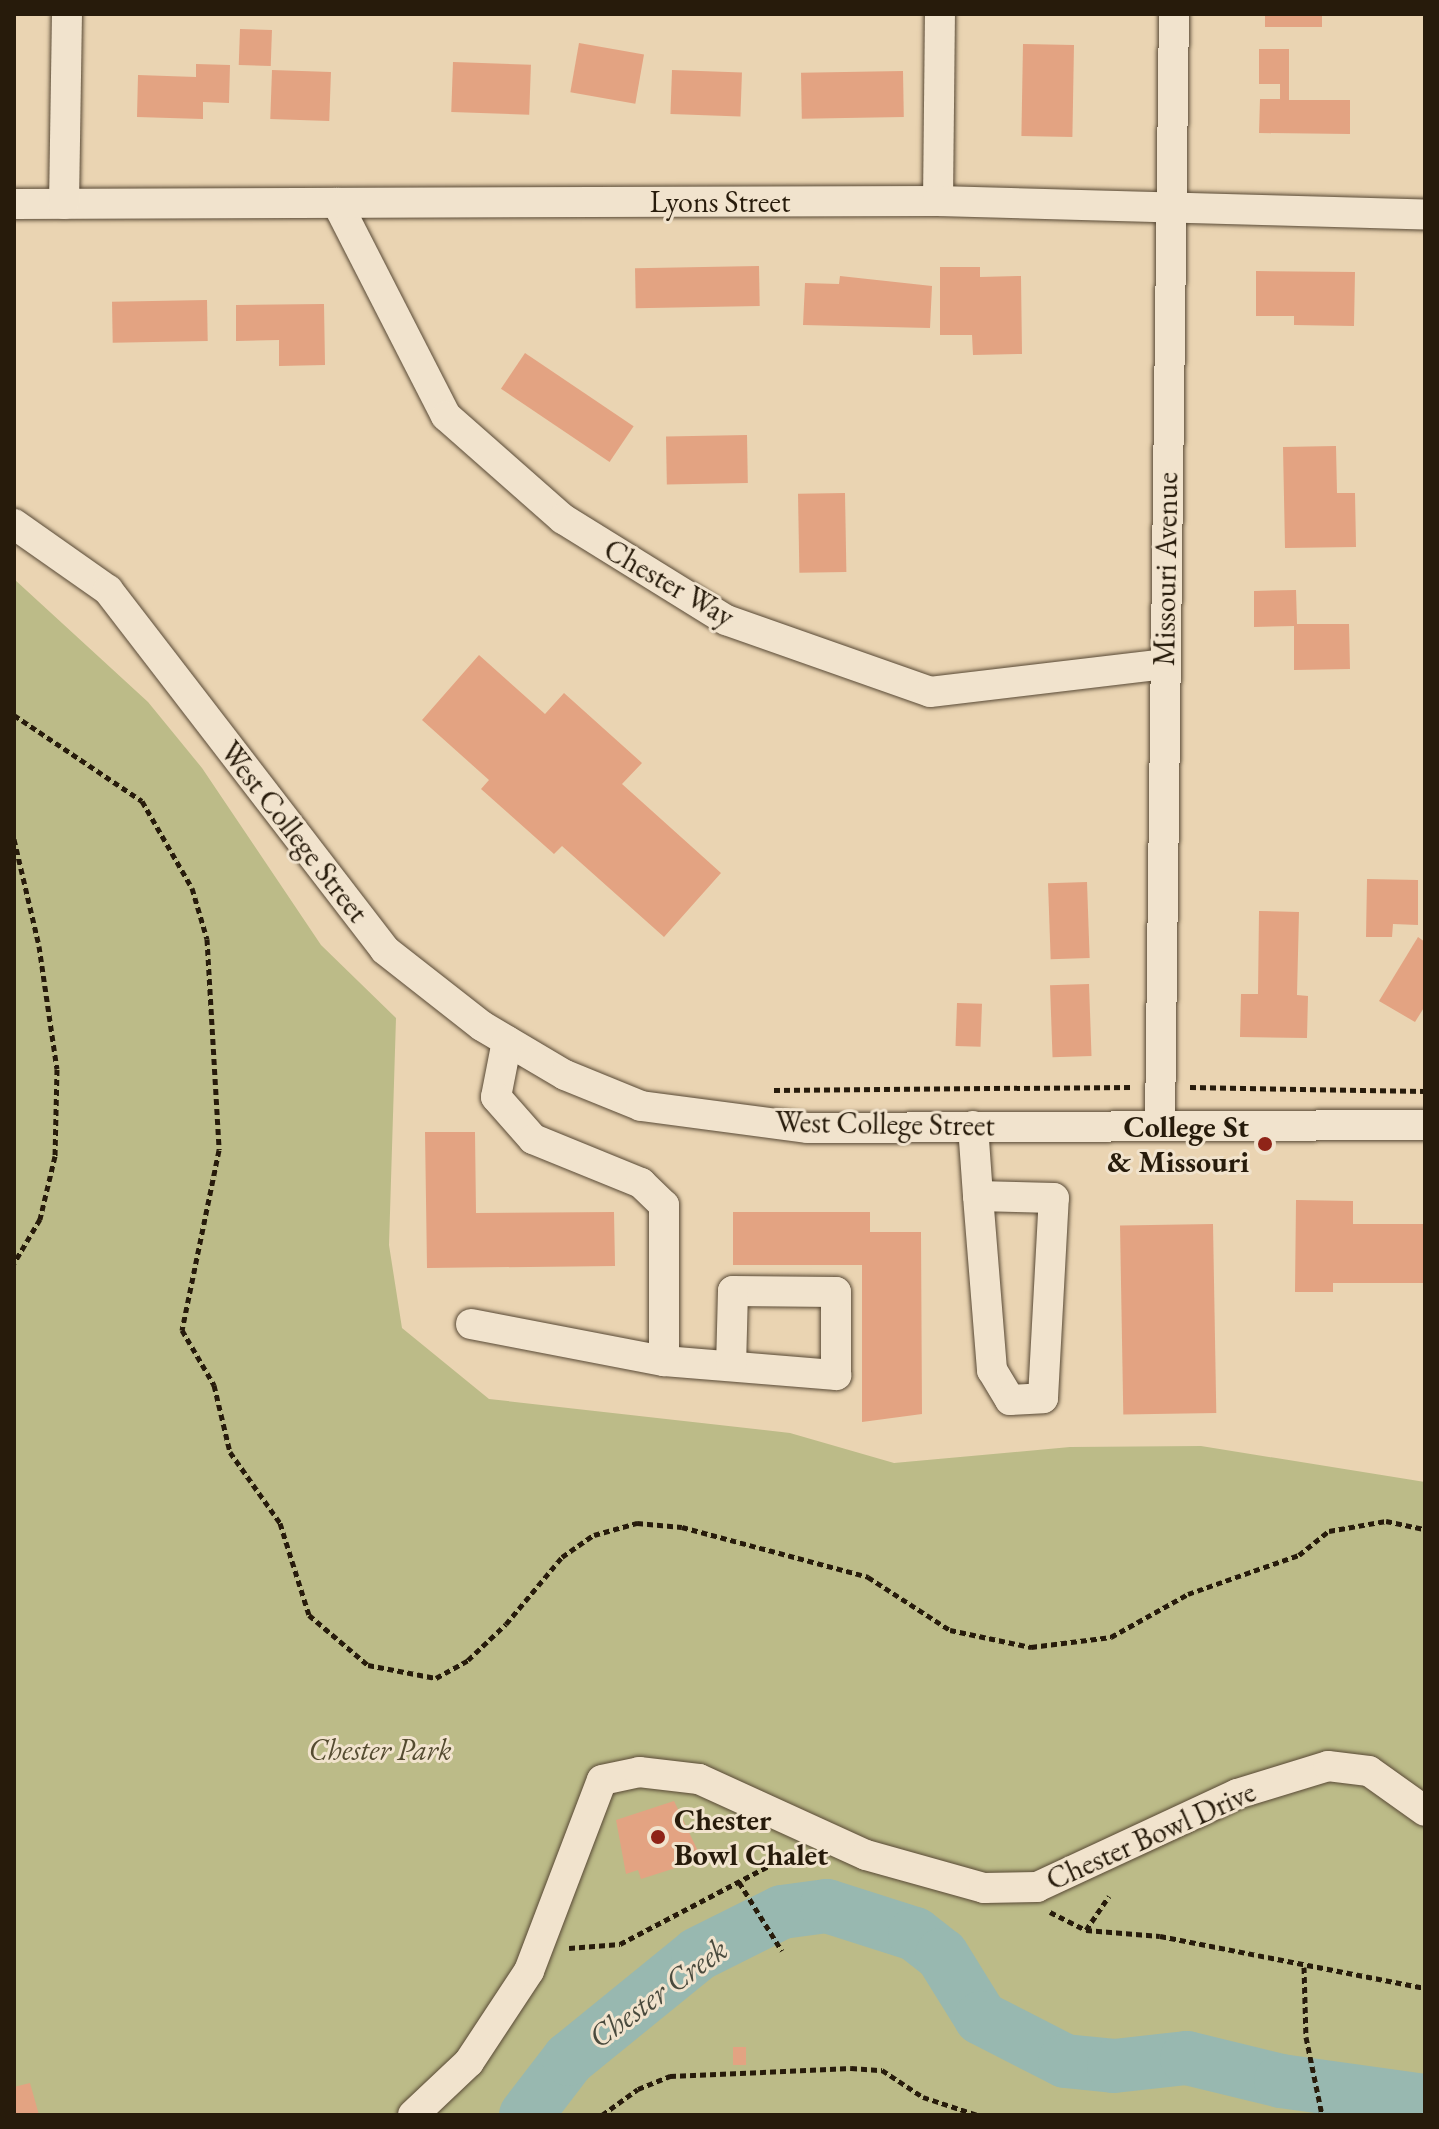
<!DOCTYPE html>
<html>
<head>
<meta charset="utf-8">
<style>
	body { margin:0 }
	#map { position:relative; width:1439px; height:2129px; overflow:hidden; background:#ead4b2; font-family:"EB Garamond",serif }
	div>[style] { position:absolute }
	.green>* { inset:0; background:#bcbb88 }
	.river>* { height:54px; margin:-27px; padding:0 27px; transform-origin:27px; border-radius:27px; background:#98b8b0 }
	.building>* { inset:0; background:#e3a382; transform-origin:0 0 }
	.path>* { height:5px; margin-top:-2.5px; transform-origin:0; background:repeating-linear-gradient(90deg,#271b0b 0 6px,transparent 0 10px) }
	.roads { filter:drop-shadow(0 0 2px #584935) drop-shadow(0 0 2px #584935) }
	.minor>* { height:30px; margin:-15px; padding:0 15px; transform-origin:15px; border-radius:15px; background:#f1e3cd }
	.dots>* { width:22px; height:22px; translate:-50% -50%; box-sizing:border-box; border:4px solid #f1e3cd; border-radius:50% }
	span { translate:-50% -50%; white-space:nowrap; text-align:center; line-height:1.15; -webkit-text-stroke:6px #f1e3cd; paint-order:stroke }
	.street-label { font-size:30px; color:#271b0b }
	.poi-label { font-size:30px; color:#271b0b; font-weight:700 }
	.right { translate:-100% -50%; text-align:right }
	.left { translate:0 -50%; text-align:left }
	.park-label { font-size:30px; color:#544b30; font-style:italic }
	.water-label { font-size:32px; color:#494a3d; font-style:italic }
	.frame { position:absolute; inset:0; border:16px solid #271b0b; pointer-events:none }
</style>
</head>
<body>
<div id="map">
	<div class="green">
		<i style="clip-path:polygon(14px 579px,148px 702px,202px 768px,321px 945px,396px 1018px,389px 1245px,402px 1328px,489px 1399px,790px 1433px,894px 1463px,1070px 1447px,1201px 1446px,1425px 1482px,1425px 2115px,14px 2115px)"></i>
	</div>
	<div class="river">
		<i style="left:526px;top:2115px;width:71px;rotate:-52.5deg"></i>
		<i style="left:569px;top:2059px;width:166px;rotate:-39.1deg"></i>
		<i style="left:698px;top:1954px;width:94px;rotate:-26.6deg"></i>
		<i style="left:782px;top:1912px;width:45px;rotate:-7.6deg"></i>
		<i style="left:827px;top:1906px;width:92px;rotate:17.7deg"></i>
		<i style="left:915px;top:1934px;width:34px;rotate:38deg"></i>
		<i style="left:942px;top:1955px;width:74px;rotate:58.2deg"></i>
		<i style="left:981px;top:2018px;width:94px;rotate:27.1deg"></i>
		<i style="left:1065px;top:2061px;width:49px;rotate:5.8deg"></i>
		<i style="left:1114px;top:2066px;width:73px;rotate:-6.3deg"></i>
		<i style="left:1187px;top:2058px;width:97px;rotate:13.7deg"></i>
		<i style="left:1281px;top:2081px;width:145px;rotate:7.9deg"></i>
	</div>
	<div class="building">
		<i style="left:1265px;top:14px;width:57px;height:13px"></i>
		<i style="left:240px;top:29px;width:32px;height:36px;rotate:2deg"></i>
		<i style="left:579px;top:43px;width:66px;height:50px;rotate:10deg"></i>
		<i style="left:1023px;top:44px;width:51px;height:92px;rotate:1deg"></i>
		<i style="clip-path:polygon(1259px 49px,1289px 49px,1289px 100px,1350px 100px,1350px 134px,1259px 133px,1260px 99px,1280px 99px,1280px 84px,1259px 84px)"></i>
		<i style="left:453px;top:62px;width:78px;height:50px;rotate:2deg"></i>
		<i style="clip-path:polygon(196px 64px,230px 65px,229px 103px,203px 102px,203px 119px,137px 117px,138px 75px,196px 77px)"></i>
		<i style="left:272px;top:70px;width:59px;height:49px;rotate:2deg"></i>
		<i style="left:672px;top:70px;width:70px;height:44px;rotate:2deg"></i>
		<i style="left:903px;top:71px;width:46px;height:102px;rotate:89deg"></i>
		<i style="left:759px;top:266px;width:40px;height:124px;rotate:89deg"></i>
		<i style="clip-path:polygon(940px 267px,980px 267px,980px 277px,1021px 276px,1022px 354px,973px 355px,972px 335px,940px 335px)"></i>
		<i style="clip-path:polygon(1256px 271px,1355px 272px,1354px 326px,1294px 325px,1294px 316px,1256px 316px)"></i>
		<i style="clip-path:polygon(840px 276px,932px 286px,930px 328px,803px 325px,805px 283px,839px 284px)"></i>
		<i style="left:207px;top:300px;width:41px;height:95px;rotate:89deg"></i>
		<i style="clip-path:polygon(324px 304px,325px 365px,279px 366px,279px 340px,236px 341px,236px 305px)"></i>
		<i style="left:525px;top:353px;width:131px;height:43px;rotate:34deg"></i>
		<i style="left:747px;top:435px;width:48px;height:81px;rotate:89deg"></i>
		<i style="clip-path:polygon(1336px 446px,1337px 493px,1355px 493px,1356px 547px,1285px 548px,1283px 447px)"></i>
		<i style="left:845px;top:493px;width:79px;height:47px;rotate:89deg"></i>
		<i style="clip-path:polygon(1296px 590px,1297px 624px,1349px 624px,1350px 669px,1294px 670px,1294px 626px,1254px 627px,1254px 591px)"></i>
		<i style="clip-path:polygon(479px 655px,545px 714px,564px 693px,642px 763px,622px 784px,721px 873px,664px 937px,562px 846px,554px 854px,481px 789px,489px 780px,422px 720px)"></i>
		<i style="clip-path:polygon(1367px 879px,1418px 880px,1418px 925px,1393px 924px,1392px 937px,1366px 937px)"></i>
		<i style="left:1087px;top:882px;width:76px;height:39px;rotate:88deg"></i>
		<i style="clip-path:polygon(1259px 911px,1299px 912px,1297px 995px,1308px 996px,1307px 1038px,1240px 1037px,1241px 994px,1258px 994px)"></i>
		<i style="clip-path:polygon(1418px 937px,1425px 942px,1425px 1006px,1415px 1022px,1379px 1001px)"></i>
		<i style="left:1089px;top:984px;width:72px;height:39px;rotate:88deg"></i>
		<i style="left:957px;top:1003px;width:25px;height:43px;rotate:2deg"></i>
		<i style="clip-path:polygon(425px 1132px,475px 1132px,476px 1213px,614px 1212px,615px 1266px,427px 1268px)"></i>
		<i style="clip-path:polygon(1296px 1200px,1353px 1201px,1353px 1224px,1425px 1224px,1425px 1283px,1333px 1283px,1333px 1292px,1295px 1292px)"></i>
		<i style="clip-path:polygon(733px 1212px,870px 1212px,870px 1232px,921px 1232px,922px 1414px,862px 1422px,862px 1265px,733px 1265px)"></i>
		<i style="left:1213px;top:1224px;width:189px;height:93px;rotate:89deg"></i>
		<i style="clip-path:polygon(674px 1801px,698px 1851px,688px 1854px,691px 1863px,641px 1879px,638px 1870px,626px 1874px,616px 1820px)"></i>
		<i style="left:733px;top:2047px;width:13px;height:18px"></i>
		<i style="clip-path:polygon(30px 2083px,39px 2115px,14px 2115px,14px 2087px)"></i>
	</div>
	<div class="path">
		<i style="left:14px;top:715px;width:154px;rotate:33.9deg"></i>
		<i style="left:142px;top:801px;width:100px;rotate:60.1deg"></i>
		<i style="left:192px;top:888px;width:53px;rotate:73.6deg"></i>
		<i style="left:207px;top:939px;width:211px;rotate:86.7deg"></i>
		<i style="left:219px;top:1150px;width:184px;rotate:101.6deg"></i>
		<i style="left:182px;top:1330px;width:64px;rotate:59.8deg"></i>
		<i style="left:214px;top:1385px;width:69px;rotate:76.6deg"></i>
		<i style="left:230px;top:1452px;width:87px;rotate:54.8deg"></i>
		<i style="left:280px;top:1523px;width:96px;rotate:72.5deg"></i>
		<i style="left:309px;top:1615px;width:77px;rotate:40.3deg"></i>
		<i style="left:368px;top:1665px;width:69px;rotate:10.8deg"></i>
		<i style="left:436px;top:1678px;width:37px;rotate:-29deg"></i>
		<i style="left:468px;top:1660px;width:52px;rotate:-43.5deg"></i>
		<i style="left:506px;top:1624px;width:87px;rotate:-50.1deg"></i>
		<i style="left:562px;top:1557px;width:39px;rotate:-35deg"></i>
		<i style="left:594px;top:1535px;width:45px;rotate:-15.6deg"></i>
		<i style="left:637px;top:1523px;width:45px;rotate:5.1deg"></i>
		<i style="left:682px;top:1527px;width:193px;rotate:15deg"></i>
		<i style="left:868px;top:1577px;width:98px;rotate:32.9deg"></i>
		<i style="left:950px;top:1630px;width:83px;rotate:11.9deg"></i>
		<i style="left:1031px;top:1647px;width:81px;rotate:-7.1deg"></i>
		<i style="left:1111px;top:1637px;width:88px;rotate:-29.2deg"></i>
		<i style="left:1188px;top:1594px;width:118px;rotate:-19.4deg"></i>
		<i style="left:1299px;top:1555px;width:38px;rotate:-39deg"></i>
		<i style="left:1329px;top:1531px;width:58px;rotate:-10deg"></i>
		<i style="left:1386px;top:1521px;width:40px;rotate:12deg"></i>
		<i style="left:14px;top:839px;width:110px;rotate:76.8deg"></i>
		<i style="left:39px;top:946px;width:124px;rotate:81.7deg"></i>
		<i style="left:57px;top:1069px;width:87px;rotate:91.3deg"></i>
		<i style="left:55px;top:1156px;width:65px;rotate:103.4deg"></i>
		<i style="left:40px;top:1219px;width:51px;rotate:120.6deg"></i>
		<i style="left:1190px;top:1087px;width:235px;rotate:1deg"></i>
		<i style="left:774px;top:1090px;width:358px;rotate:-0.5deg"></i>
		<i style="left:739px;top:1882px;width:81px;rotate:58.1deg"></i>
		<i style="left:1050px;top:1912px;width:40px;rotate:26.6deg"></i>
		<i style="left:1086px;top:1930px;width:74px;rotate:4.6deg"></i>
		<i style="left:1160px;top:1936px;width:270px;rotate:11.1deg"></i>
		<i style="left:1086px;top:1930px;width:41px;rotate:-55.9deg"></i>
		<i style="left:569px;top:1948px;width:51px;rotate:-4.5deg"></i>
		<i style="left:620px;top:1944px;width:195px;rotate:-27.7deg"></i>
		<i style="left:1304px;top:1967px;width:70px;rotate:88.4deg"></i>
		<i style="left:1306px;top:2037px;width:80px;rotate:78.4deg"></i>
		<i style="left:602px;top:2115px;width:44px;rotate:-35.8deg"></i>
		<i style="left:638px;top:2089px;width:35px;rotate:-22deg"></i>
		<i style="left:670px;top:2076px;width:181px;rotate:-2.5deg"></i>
		<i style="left:851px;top:2068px;width:31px;rotate:4deg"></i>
		<i style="left:882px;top:2070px;width:49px;rotate:33.4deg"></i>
		<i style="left:923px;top:2097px;width:57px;rotate:18.4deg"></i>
	</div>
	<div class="roads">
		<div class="minor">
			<i style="left:938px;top:201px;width:187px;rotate:-89.4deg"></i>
			<i style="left:337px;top:203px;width:239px;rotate:62.9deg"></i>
			<i style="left:446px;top:416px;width:156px;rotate:41.4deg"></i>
			<i style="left:563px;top:519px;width:192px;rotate:31.8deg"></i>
			<i style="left:726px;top:620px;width:216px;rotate:19.4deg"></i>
			<i style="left:930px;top:692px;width:236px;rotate:-6.8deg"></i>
			<i style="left:14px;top:204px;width:924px;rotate:-0.19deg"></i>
			<i style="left:938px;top:201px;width:487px;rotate:1.6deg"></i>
			<i style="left:64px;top:204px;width:190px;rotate:-89.1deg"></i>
			<i style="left:14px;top:524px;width:115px;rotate:35.1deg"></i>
			<i style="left:108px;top:590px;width:454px;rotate:52.4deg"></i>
			<i style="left:385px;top:950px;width:123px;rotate:38.1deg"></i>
			<i style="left:482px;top:1026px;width:96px;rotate:30.6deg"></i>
			<i style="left:565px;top:1075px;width:82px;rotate:22.2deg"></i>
			<i style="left:641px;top:1106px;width:167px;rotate:7.5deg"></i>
			<i style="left:807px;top:1128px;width:618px;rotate:-0.28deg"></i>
			<i style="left:507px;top:1041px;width:57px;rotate:101.1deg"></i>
			<i style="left:496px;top:1097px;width:56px;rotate:48.6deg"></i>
			<i style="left:533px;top:1139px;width:117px;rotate:22.2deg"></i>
			<i style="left:641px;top:1183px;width:32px;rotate:44deg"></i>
			<i style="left:664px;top:1205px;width:156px;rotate:90deg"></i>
			<i style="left:664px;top:1361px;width:173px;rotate:4.7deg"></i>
			<i style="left:836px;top:1375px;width:83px;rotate:-90deg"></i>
			<i style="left:836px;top:1292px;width:103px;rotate:-179.4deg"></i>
			<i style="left:733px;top:1291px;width:75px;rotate:91.5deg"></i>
			<i style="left:1160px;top:1123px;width:1109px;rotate:-89.28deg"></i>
			<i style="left:973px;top:1126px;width:70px;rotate:85.9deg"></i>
			<i style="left:978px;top:1196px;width:175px;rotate:85.4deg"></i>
			<i style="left:992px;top:1370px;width:35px;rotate:59deg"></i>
			<i style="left:1010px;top:1400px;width:33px;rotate:-3deg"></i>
			<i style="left:1043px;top:1398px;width:200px;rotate:-86.9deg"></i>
			<i style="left:1054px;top:1198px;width:76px;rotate:-178.5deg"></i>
			<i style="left:471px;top:1324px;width:197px;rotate:10.9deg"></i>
			<i style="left:413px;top:2115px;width:77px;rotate:-43.4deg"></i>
			<i style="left:469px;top:2062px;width:109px;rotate:-56.6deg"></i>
			<i style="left:529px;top:1971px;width:204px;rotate:-69.1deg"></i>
			<i style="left:602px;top:1780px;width:38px;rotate:-12deg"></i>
			<i style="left:639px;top:1772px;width:60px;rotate:6.7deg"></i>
			<i style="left:699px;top:1779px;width:183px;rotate:24.5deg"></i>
			<i style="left:866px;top:1855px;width:123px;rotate:15.6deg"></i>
			<i style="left:984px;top:1888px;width:53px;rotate:-1.1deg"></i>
			<i style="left:1037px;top:1887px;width:221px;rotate:-24.9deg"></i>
			<i style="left:1237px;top:1794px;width:95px;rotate:-17.1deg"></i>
			<i style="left:1328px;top:1766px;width:41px;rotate:7deg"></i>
			<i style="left:1369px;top:1771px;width:69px;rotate:35.5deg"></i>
		</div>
	</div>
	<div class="dots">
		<i style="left:1265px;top:1144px;background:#8f2418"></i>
		<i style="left:658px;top:1837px;background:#8f2418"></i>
	</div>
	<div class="street-label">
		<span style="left:720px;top:202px">Lyons Street</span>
		<span style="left:1166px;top:569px;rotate:-89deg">Missouri Avenue</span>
		<span style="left:669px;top:583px;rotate:30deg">Chester Way</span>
		<span style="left:294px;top:832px;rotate:52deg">West College Street</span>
		<span style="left:885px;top:1124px;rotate:1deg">West College Street</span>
		<span style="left:1151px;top:1836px;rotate:-24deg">Chester Bowl Drive</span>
	</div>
	<div class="poi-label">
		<span class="right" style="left:1249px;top:1144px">College St<br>&amp; Missouri</span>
		<span class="left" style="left:674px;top:1837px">Chester<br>Bowl Chalet</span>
	</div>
	<div class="park-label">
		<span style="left:380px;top:1750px">Chester Park</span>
	</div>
	<div class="water-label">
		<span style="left:658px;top:1993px;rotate:-36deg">Chester Creek</span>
	</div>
	<div class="frame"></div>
</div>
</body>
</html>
